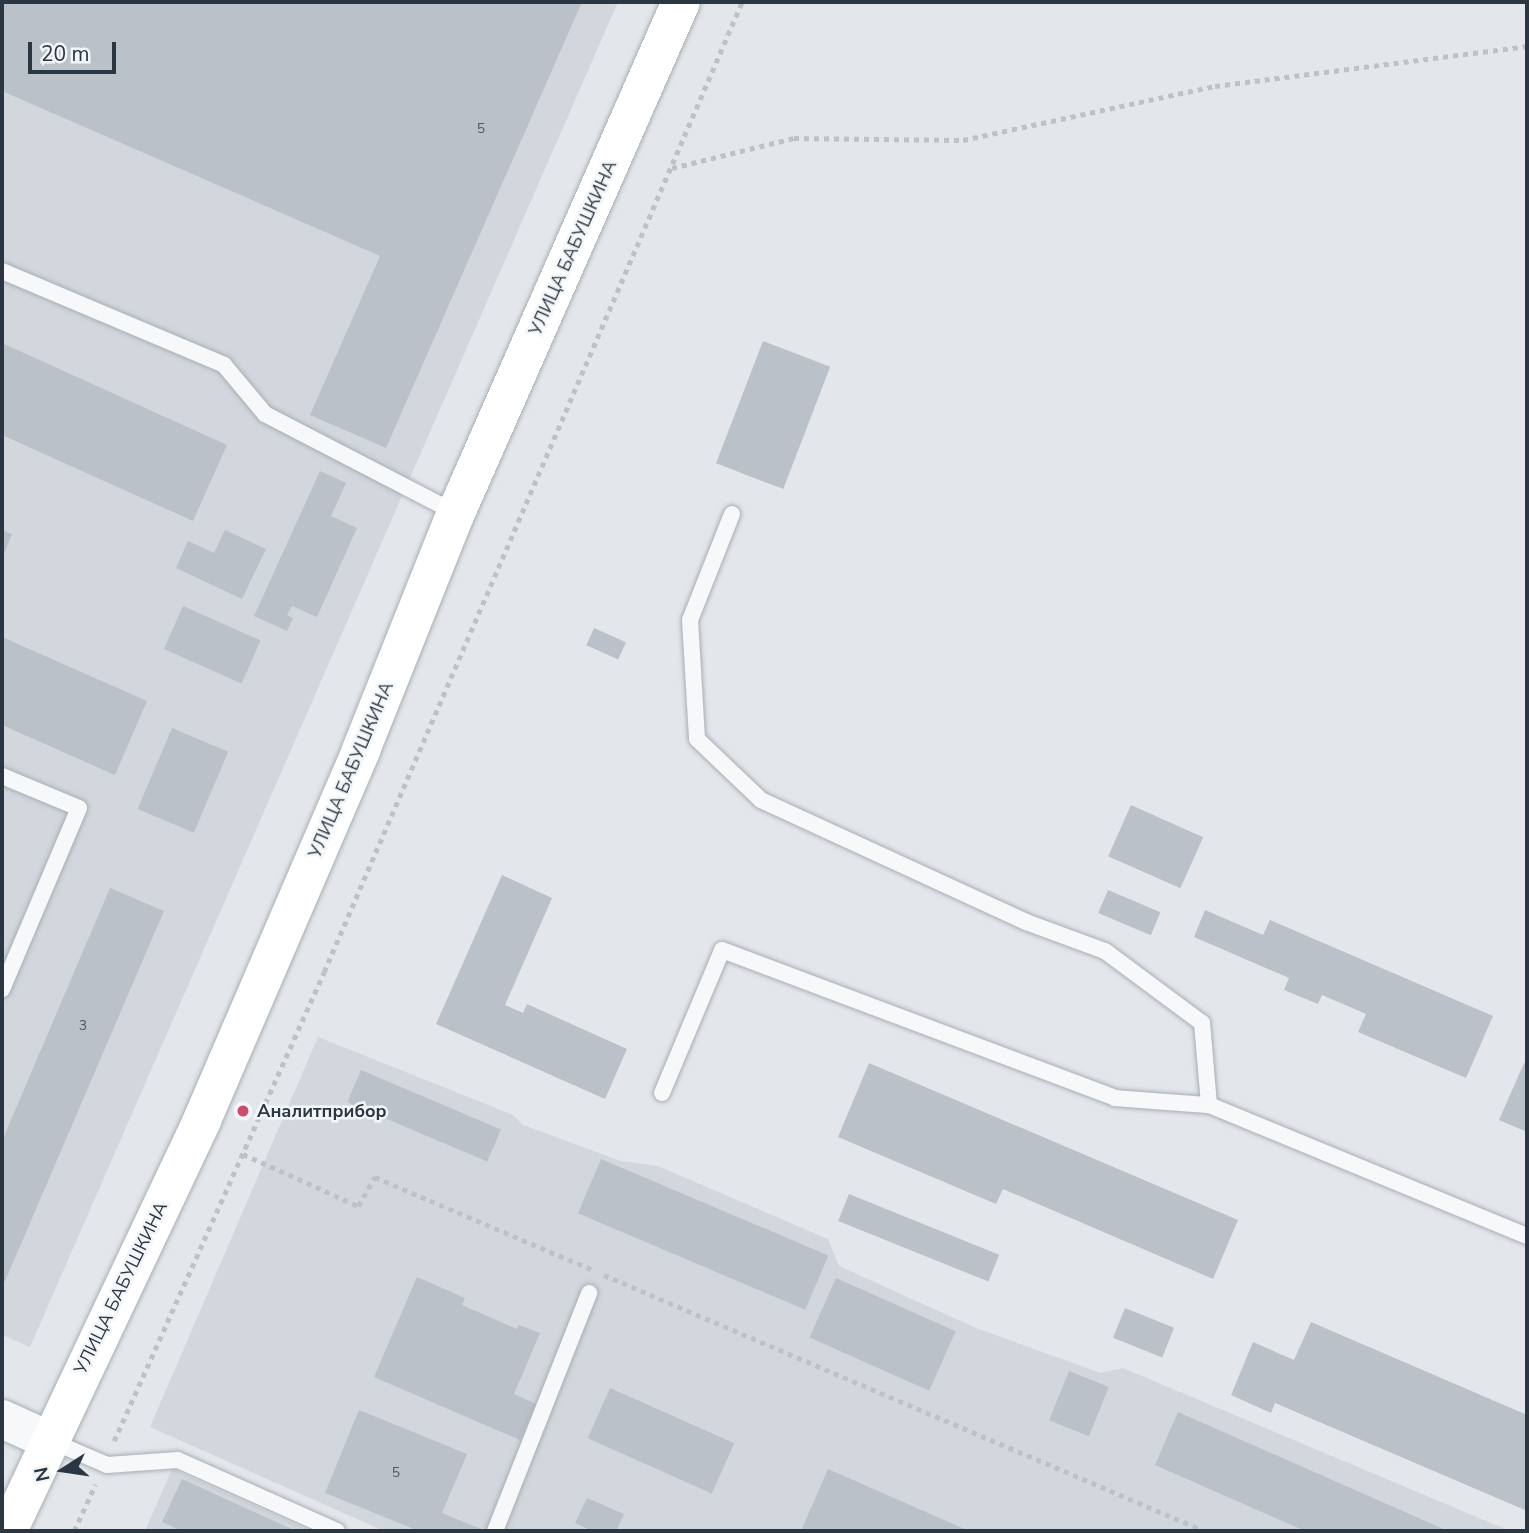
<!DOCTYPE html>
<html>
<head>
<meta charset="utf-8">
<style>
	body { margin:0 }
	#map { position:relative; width:1529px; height:1533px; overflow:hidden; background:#e3e7eb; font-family:"Nunito Sans",sans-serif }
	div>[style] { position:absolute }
	.built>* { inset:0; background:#d1d7dd }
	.building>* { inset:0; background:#bac1c8; transform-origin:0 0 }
	.path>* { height:4.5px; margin-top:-2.25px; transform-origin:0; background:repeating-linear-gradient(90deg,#bdc2c6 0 5px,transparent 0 10px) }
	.roads { filter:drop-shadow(0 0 2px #a8aeb5) drop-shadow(0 0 2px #a8aeb5) }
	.service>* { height:16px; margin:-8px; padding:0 8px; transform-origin:8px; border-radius:8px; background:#f6f8f9 }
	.tertiary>* { height:38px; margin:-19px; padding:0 19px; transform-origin:19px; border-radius:19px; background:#f6f8f9 }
	.secondary>* { height:38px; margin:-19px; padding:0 19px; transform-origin:19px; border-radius:19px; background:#fff }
	.dots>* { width:19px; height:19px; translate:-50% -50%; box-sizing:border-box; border:4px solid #f3f6f8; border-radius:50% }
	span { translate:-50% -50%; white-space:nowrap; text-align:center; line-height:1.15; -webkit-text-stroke:5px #f3f6f8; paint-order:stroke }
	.number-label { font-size:14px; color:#4f5964 }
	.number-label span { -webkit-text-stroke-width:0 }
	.street-label { font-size:18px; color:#2b3643 }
	.poi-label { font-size:18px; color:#2b3643; font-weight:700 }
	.left { translate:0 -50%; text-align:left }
	.frame { position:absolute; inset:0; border:4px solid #2b3643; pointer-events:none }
	.north { position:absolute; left:28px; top:1435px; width:70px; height:70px; -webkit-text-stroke:5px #f3f6f8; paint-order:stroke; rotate:258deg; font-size:19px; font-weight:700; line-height:28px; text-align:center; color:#2b3643 }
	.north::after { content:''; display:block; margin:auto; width:24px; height:32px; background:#2b3643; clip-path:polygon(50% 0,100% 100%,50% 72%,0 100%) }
	.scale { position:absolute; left:28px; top:42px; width:88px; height:32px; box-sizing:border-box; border:4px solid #2b3643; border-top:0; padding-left:9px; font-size:21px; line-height:24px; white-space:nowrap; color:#2b3643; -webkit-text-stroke:5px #f3f6f8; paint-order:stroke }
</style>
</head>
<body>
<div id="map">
	<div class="built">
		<i style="clip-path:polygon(2px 2px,618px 2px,30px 1347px,2px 1335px)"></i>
		<i style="clip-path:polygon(318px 1037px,513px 1115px,523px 1125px,621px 1161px,658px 1166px,828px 1239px,839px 1266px,976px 1328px,1101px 1373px,1123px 1368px,1510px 1531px,384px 1531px,150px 1427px)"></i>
		<i style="clip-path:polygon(172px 1469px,311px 1531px,145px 1531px)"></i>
	</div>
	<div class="building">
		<i style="clip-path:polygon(2px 2px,582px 2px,386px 448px,310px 415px,380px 256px,2px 91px)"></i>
		<i style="left:763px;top:341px;width:72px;height:131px;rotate:21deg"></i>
		<i style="clip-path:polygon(2px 343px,227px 445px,193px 521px,2px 435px)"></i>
		<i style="clip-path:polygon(320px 471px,346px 483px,331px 516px,357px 528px,317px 617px,292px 606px,287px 615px,293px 618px,287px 631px,254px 616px)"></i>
		<i style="clip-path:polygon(2px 530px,12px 534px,2px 559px)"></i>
		<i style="clip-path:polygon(225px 530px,266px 549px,242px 599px,176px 568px,188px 541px,214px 553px)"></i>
		<i style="left:183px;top:606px;width:85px;height:47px;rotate:24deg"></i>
		<i style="left:594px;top:628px;width:35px;height:19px;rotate:24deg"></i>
		<i style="clip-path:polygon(2px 637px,147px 701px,115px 775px,2px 725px)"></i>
		<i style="left:172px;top:728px;width:61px;height:88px;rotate:23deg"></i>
		<i style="left:1131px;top:805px;width:79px;height:56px;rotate:24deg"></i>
		<i style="clip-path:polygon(502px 875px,552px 898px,505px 1005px,523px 1013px,527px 1004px,627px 1049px,605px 1099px,436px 1024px)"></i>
		<i style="clip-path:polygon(110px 888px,164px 911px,2px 1288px,2px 1141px)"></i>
		<i style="left:1108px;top:890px;width:57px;height:25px;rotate:23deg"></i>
		<i style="clip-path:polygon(1205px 910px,1263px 935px,1270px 920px,1493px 1016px,1466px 1078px,1358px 1032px,1366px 1014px,1322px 995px,1318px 1004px,1284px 990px,1289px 978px,1194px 937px)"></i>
		<i style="clip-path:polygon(869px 1063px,1238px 1220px,1213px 1279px,1003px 1189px,996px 1204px,838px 1137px)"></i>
		<i style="clip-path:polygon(1524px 1063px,1527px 1064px,1527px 1132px,1499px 1120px)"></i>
		<i style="left:361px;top:1070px;width:152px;height:35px;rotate:23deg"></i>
		<i style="left:601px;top:1159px;width:247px;height:59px;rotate:23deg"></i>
		<i style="left:849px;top:1194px;width:162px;height:29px;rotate:22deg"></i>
		<i style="clip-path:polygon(417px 1277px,465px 1298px,462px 1305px,517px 1329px,519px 1325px,540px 1333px,514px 1394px,536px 1404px,520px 1440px,374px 1377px)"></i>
		<i style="left:836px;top:1278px;width:131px;height:65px;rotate:24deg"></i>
		<i style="left:1125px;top:1308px;width:53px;height:32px;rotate:22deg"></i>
		<i style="clip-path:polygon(1311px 1322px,1527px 1415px,1527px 1511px,1275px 1403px,1271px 1413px,1231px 1395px,1253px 1342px,1294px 1360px)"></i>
		<i style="left:1069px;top:1371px;width:43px;height:53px;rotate:22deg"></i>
		<i style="left:610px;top:1388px;width:136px;height:55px;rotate:24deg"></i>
		<i style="clip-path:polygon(359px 1410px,467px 1454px,442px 1513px,486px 1531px,419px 1531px,325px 1493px)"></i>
		<i style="clip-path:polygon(1178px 1412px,1448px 1531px,1305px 1531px,1155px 1465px)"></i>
		<i style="clip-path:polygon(828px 1469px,969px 1531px,801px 1531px)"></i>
		<i style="clip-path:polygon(182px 1479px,296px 1531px,182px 1531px,162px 1522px)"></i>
		<i style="clip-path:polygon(587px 1498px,624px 1514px,616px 1531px,592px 1531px,575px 1523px)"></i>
	</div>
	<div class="path">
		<i style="left:672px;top:168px;width:126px;rotate:-13.8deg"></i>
		<i style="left:794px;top:138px;width:169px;rotate:0.7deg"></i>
		<i style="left:963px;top:140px;width:258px;rotate:-12.1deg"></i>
		<i style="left:1215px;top:86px;width:315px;rotate:-7.3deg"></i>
		<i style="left:243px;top:1154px;width:126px;rotate:24.3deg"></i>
		<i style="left:358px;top:1206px;width:34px;rotate:-60deg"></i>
		<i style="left:375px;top:1177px;width:237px;rotate:23.1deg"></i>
		<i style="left:604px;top:1275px;width:648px;rotate:23.08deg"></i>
		<i style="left:1200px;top:1529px;width:2px;rotate:117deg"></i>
		<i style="left:114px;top:1441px;width:514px;rotate:-65.88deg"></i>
		<i style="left:324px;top:972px;width:1056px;rotate:-66.69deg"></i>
		<i style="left:74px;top:1531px;width:51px;rotate:-65.5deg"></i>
	</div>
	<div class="roads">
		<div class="service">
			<i style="left:2px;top:271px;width:241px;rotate:22.9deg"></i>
			<i style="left:224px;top:365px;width:64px;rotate:50.1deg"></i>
			<i style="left:265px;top:414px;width:215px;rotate:27.4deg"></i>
			<i style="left:732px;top:514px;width:114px;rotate:111.6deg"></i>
			<i style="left:690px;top:620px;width:119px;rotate:86.6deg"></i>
			<i style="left:697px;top:739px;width:88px;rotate:43.6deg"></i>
			<i style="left:761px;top:800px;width:292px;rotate:24.7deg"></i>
			<i style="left:1026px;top:922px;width:84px;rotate:20.2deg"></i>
			<i style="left:1105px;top:951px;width:121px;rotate:36.6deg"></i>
			<i style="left:1202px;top:1023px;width:82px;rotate:85.1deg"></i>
			<i style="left:2px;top:776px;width:83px;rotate:22.6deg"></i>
			<i style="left:79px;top:808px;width:197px;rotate:113deg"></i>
			<i style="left:662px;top:1093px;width:155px;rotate:-67.2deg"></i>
			<i style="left:722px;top:950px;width:420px;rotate:20.6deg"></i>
			<i style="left:1115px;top:1098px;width:94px;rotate:4.3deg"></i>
			<i style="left:1209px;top:1105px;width:344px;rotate:22.4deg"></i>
			<i style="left:49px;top:1440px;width:63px;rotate:23.3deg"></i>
			<i style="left:107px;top:1465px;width:71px;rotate:-4deg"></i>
			<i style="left:178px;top:1460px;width:174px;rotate:24.1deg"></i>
			<i style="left:495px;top:1531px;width:256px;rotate:-68.4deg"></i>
		</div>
		<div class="tertiary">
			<i style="left:2px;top:1419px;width:51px;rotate:24.5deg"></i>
		</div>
		<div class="secondary">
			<i style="left:8px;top:1531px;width:454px;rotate:-64.7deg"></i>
			<i style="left:202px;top:1120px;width:403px;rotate:-66.7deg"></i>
			<i style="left:361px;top:750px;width:255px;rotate:-68.2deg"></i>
			<i style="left:456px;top:513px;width:558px;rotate:-66.24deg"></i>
		</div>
	</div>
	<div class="dots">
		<i style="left:243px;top:1111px;background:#cd4b6c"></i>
	</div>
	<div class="number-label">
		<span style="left:481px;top:129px">5</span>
		<span style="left:83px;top:1026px">3</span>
		<span style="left:396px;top:1473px">5</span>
	</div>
	<div class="street-label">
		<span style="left:573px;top:248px;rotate:-66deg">УЛИЦА БАБУШКИНА</span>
		<span style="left:351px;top:770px;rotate:-67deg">УЛИЦА БАБУШКИНА</span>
		<span style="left:121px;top:1288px;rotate:-64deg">УЛИЦА БАБУШКИНА</span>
	</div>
	<div class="poi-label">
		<span class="left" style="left:257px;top:1111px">Аналитприбор</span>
	</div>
	<div class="frame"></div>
	<div class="north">N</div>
	<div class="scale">20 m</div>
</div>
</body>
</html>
